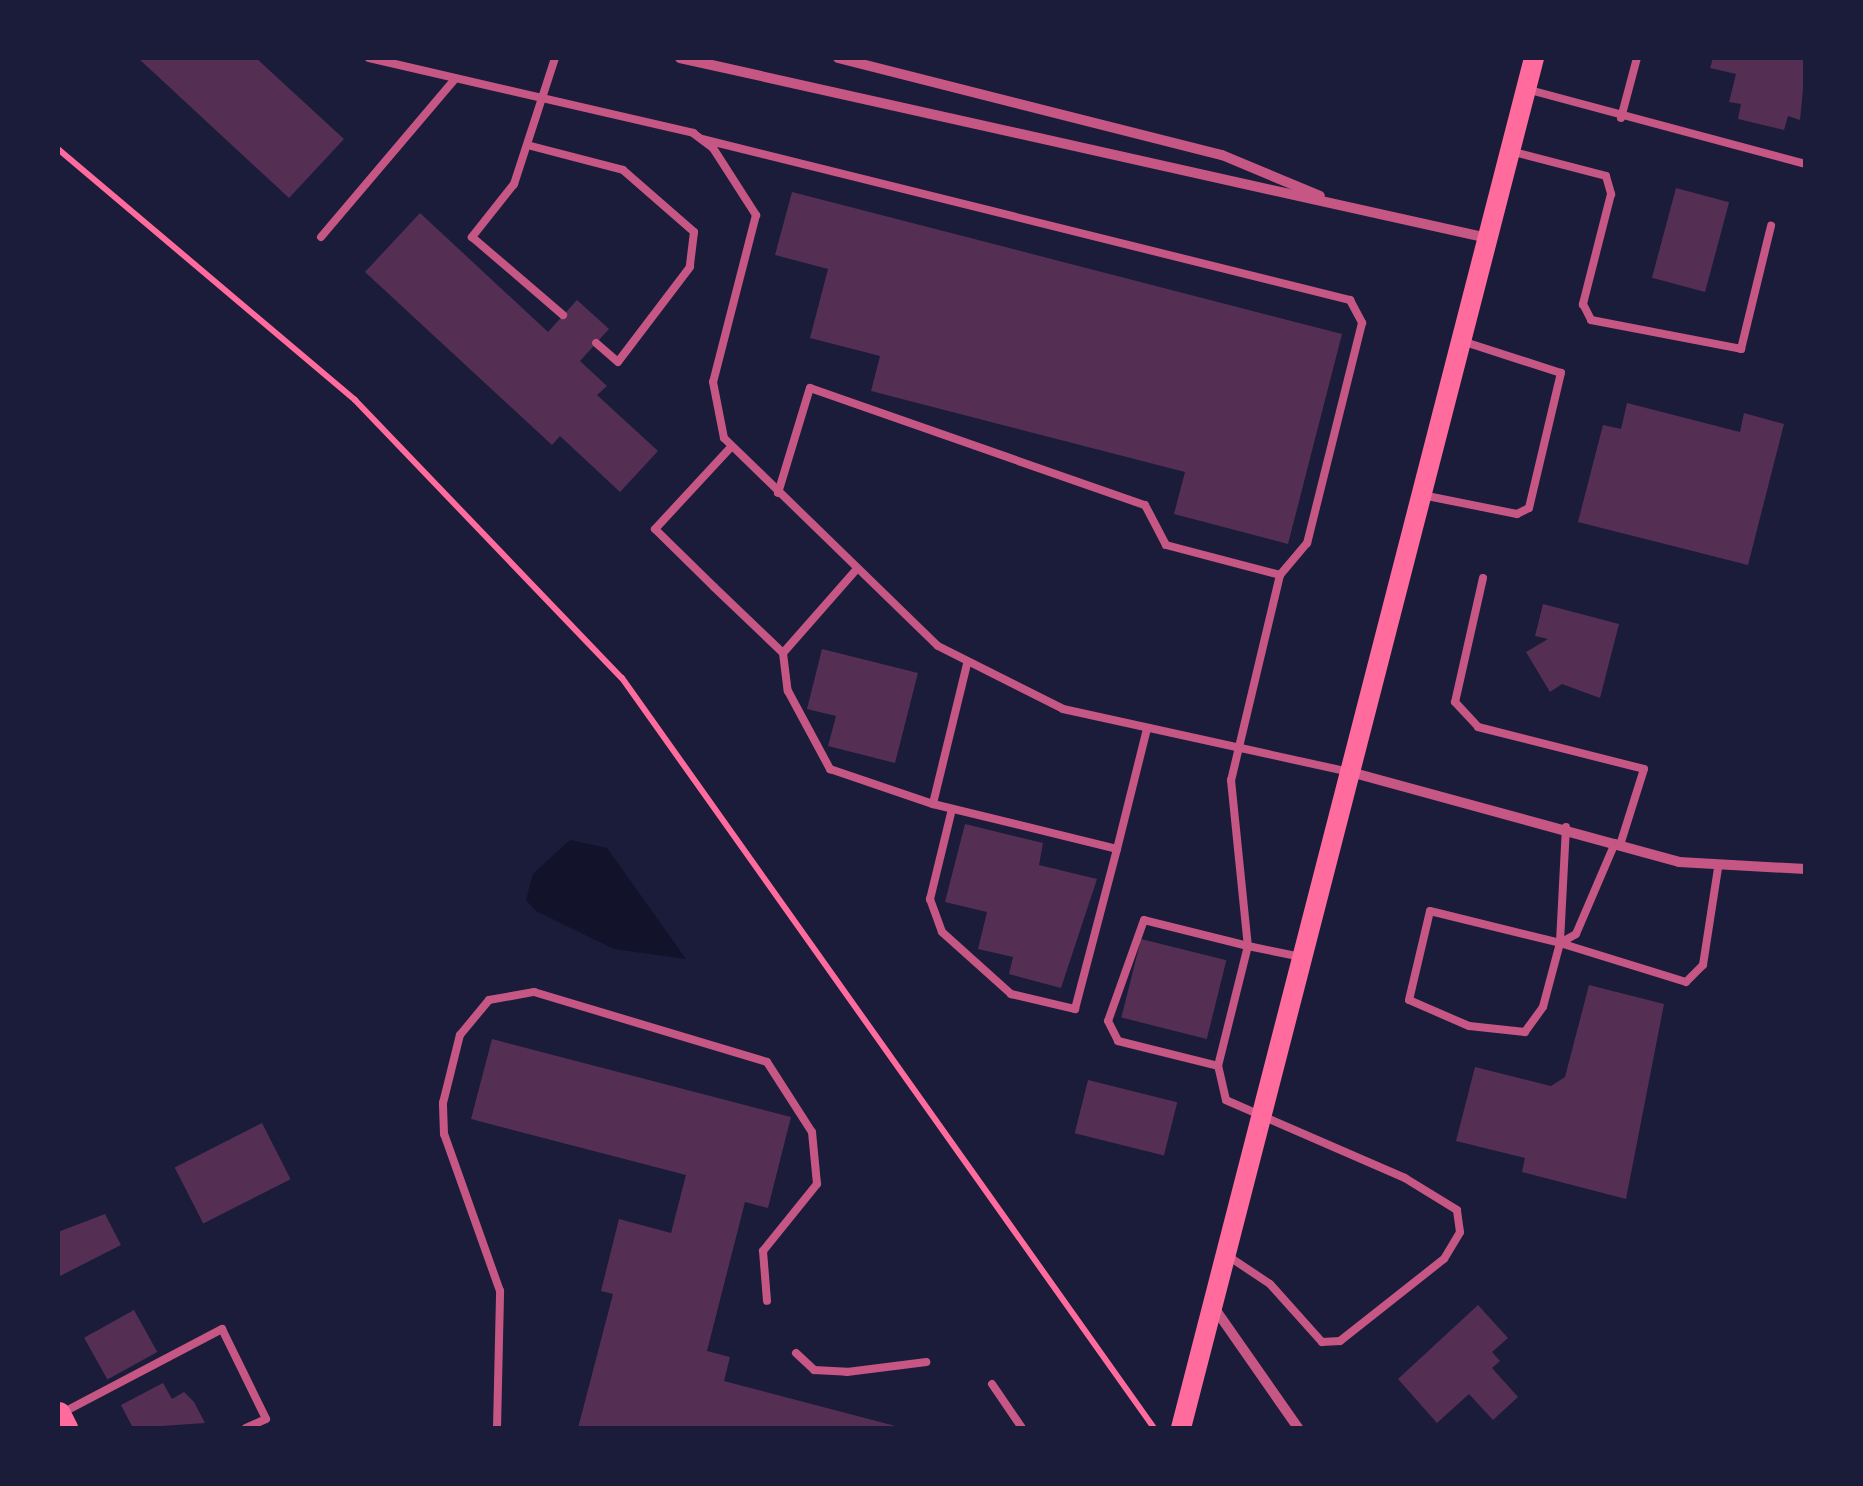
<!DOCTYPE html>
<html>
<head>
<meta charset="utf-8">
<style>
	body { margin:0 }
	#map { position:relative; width:1863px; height:1486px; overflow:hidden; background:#1b1b3a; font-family:"Public Sans",sans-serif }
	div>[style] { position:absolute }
	.water>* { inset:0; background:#12122b }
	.building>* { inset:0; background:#542f53; transform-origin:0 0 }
	.path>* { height:6px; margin:-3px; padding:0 3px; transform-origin:3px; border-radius:3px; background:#ff6b9d }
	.service>* { height:8px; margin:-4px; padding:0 4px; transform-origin:4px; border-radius:4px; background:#c65784 }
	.minor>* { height:10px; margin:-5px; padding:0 5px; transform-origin:5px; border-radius:5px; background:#c65784 }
	.secondary>* { height:20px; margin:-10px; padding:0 10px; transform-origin:10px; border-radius:10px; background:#ff6b9d }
	.primary>* { height:25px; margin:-12.5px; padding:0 12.5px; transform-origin:12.5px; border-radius:12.5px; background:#ff6b9d }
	span { translate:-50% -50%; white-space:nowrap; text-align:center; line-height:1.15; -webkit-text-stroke:9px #1b1b3a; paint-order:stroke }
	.frame { position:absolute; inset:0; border:60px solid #1b1b3a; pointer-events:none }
</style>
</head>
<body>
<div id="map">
	<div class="water">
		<i style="clip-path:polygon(570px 840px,607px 848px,686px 959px,614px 949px,536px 911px,526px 900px,533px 874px)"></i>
	</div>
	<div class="building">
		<i style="clip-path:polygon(138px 58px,256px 58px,344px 139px,289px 198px)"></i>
		<i style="clip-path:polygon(1713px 58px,1806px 58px,1800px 120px,1788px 116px,1784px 130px,1738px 119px,1741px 104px,1729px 102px,1736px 74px,1710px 68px)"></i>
		<i style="left:1676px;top:188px;width:55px;height:93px;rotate:15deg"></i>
		<i style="clip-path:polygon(792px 192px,1342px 334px,1288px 544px,1174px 514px,1185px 472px,871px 391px,880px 356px,810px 338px,828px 269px,775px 255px)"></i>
		<i style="clip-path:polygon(420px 213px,548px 332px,577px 300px,609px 329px,580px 361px,607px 386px,597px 395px,658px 451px,620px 492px,560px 436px,552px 445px,365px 272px)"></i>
		<i style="clip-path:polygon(1627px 403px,1740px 432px,1744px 413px,1784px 424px,1748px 565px,1578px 522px,1603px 425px,1621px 429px)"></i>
		<i style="clip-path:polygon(1543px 604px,1619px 624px,1600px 698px,1562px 684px,1550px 692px,1526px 652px,1548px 639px,1535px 636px)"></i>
		<i style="clip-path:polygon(822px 649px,918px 673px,895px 763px,828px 746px,836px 716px,807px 709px)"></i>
		<i style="clip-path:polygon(965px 824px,1043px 843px,1039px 865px,1097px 879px,1061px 988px,1009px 974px,1013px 957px,978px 949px,987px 912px,945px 902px)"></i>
		<i style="left:1141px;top:939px;width:88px;height:81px;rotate:14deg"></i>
		<i style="clip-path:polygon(1589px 985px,1664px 1004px,1626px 1199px,1522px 1172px,1525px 1158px,1456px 1141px,1475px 1067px,1551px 1086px,1565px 1077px)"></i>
		<i style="clip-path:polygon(492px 1039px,791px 1117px,768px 1208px,745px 1202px,707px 1351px,730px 1357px,724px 1381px,903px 1428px,578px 1428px,613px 1294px,601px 1291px,619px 1219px,671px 1233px,686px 1175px,471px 1119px)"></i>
		<i style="left:1088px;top:1080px;width:92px;height:55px;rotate:14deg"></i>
		<i style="left:262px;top:1123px;width:63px;height:98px;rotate:63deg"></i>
		<i style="clip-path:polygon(105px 1214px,121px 1245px,58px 1277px,58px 1232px)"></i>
		<i style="clip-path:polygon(1478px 1305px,1508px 1338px,1492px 1352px,1500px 1361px,1492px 1368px,1518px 1397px,1493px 1420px,1469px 1394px,1437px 1423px,1398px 1379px)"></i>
		<i style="left:134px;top:1310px;width:48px;height:57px;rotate:61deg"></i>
		<i style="clip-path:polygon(163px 1383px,172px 1399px,184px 1392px,194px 1402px,205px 1423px,133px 1428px,121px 1405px)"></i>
	</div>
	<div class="path">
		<i style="left:58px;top:149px;width:389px;rotate:40.2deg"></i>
		<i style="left:355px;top:400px;width:385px;rotate:46.2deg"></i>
		<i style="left:622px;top:678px;width:920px;rotate:54.65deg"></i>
	</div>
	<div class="service">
		<i style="left:369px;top:58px;width:333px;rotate:13deg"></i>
		<i style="left:693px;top:133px;width:25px;rotate:37deg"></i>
		<i style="left:713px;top:148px;width:80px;rotate:57.3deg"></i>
		<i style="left:756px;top:215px;width:172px;rotate:104.4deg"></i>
		<i style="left:713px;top:382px;width:57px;rotate:78.9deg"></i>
		<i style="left:724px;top:438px;width:298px;rotate:44.2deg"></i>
		<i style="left:938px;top:646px;width:140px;rotate:26.7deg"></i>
		<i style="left:1063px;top:709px;width:293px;rotate:12.4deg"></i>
		<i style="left:555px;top:58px;width:133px;rotate:108deg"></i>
		<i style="left:514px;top:184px;width:68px;rotate:128.4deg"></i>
		<i style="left:472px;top:237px;width:120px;rotate:40.6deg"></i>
		<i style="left:1526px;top:89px;width:290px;rotate:15deg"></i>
		<i style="left:1621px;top:118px;width:62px;rotate:-75.1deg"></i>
		<i style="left:702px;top:139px;width:668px;rotate:13.95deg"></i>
		<i style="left:1350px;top:300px;width:26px;rotate:62deg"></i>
		<i style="left:1362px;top:323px;width:227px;rotate:104deg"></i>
		<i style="left:1307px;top:543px;width:42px;rotate:130.2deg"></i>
		<i style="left:1280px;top:575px;width:211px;rotate:103.4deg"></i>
		<i style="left:1231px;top:780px;width:167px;rotate:84.2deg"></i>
		<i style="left:1248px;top:946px;width:107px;rotate:-166deg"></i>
		<i style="left:1144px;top:920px;width:107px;rotate:109.6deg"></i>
		<i style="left:1108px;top:1021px;width:22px;rotate:63deg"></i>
		<i style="left:1118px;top:1041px;width:103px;rotate:14deg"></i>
		<i style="left:531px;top:146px;width:95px;rotate:14.6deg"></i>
		<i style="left:623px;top:170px;width:94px;rotate:41.1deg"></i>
		<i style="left:694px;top:232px;width:35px;rotate:97deg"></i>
		<i style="left:690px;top:267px;width:119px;rotate:127.2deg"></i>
		<i style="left:618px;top:362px;width:29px;rotate:-139deg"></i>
		<i style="left:1510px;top:151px;width:99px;rotate:14.6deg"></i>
		<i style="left:1606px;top:176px;width:19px;rotate:74deg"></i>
		<i style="left:1611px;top:194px;width:114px;rotate:104.3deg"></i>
		<i style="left:1583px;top:304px;width:18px;rotate:63deg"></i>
		<i style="left:1591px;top:320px;width:153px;rotate:10.9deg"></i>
		<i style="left:1741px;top:349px;width:127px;rotate:-76.3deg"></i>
		<i style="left:321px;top:237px;width:206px;rotate:-49.7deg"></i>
		<i style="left:731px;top:447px;width:112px;rotate:132.8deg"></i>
		<i style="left:655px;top:529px;width:83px;rotate:44.5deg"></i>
		<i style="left:714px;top:587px;width:95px;rotate:43.7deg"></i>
		<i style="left:783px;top:653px;width:111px;rotate:-48.7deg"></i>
		<i style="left:778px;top:493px;width:110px;rotate:-73.1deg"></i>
		<i style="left:810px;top:388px;width:355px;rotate:19.3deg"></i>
		<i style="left:1145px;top:505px;width:45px;rotate:62.3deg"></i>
		<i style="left:1166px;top:545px;width:118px;rotate:14.7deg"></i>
		<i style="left:1422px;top:495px;width:97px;rotate:11.3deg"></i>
		<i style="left:1517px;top:514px;width:13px;rotate:-27deg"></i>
		<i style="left:1529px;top:508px;width:139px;rotate:-76.7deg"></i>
		<i style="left:1561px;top:373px;width:101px;rotate:-162.1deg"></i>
		<i style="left:1483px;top:578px;width:127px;rotate:102.7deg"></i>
		<i style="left:1455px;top:702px;width:34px;rotate:47deg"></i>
		<i style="left:1478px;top:727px;width:171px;rotate:14.2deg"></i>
		<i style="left:1644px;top:769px;width:80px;rotate:107.5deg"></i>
		<i style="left:783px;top:653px;width:38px;rotate:83deg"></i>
		<i style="left:788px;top:691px;width:89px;rotate:61.7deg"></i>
		<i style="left:830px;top:769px;width:109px;rotate:18.8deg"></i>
		<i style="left:967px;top:664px;width:144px;rotate:103.7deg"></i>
		<i style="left:933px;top:804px;width:189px;rotate:13.7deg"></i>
		<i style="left:1117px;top:849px;width:124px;rotate:-76deg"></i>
		<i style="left:952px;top:809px;width:93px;rotate:103.7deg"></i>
		<i style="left:930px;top:899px;width:35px;rotate:70deg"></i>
		<i style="left:942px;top:932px;width:93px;rotate:41.9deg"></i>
		<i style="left:1011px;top:994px;width:66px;rotate:13.2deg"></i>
		<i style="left:1075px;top:1009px;width:165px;rotate:-75.3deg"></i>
		<i style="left:1566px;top:827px;width:116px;rotate:93deg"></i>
		<i style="left:1560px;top:943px;width:18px;rotate:-29deg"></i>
		<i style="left:1576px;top:934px;width:99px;rotate:-66.8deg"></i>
		<i style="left:1560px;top:943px;width:66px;rotate:104.9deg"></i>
		<i style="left:1543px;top:1007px;width:31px;rotate:126deg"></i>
		<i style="left:1525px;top:1032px;width:56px;rotate:-173.9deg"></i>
		<i style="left:1469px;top:1026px;width:65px;rotate:-156.6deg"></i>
		<i style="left:1409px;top:1000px;width:91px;rotate:-76.7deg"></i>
		<i style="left:1430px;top:911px;width:134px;rotate:13.8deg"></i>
		<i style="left:1560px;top:943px;width:132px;rotate:17.2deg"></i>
		<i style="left:1686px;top:982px;width:24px;rotate:-45deg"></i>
		<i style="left:1703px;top:965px;width:98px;rotate:-81.2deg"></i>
		<i style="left:1228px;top:1256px;width:50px;rotate:33.7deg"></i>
		<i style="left:1270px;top:1284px;width:78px;rotate:48.1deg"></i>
		<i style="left:1322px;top:1342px;width:18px;rotate:-3deg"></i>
		<i style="left:1340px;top:1341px;width:132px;rotate:-38.3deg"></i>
		<i style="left:1444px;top:1259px;width:31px;rotate:-59deg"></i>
		<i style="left:1460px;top:1232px;width:22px;rotate:-98deg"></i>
		<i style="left:1457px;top:1210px;width:61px;rotate:-148.4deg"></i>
		<i style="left:1405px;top:1178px;width:195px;rotate:-156.5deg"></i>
		<i style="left:1226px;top:1100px;width:35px;rotate:-103deg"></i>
		<i style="left:1218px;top:1066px;width:124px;rotate:-76deg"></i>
		<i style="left:1248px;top:946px;width:54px;rotate:11.7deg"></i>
		<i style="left:796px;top:1353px;width:25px;rotate:43deg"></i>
		<i style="left:814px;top:1370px;width:33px;rotate:3deg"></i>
		<i style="left:847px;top:1372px;width:80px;rotate:-7.2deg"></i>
		<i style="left:992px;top:1384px;width:53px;rotate:55.7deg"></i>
		<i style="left:62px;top:1413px;width:181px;rotate:-27.7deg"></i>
		<i style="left:222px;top:1329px;width:100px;rotate:63.9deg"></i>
		<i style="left:266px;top:1419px;width:22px;rotate:156deg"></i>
		<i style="left:497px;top:1428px;width:137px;rotate:-88.7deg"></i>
		<i style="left:500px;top:1291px;width:167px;rotate:-109.6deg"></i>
		<i style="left:444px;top:1134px;width:31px;rotate:-92deg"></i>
		<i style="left:443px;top:1103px;width:70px;rotate:-76deg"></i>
		<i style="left:460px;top:1035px;width:45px;rotate:-50.4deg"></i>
		<i style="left:489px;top:1000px;width:46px;rotate:-10.1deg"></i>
		<i style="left:534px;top:992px;width:243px;rotate:16.7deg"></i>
		<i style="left:767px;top:1062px;width:83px;rotate:57.3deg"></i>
		<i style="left:812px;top:1132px;width:52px;rotate:84.5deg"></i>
		<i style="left:817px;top:1184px;width:86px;rotate:128.9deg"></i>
		<i style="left:763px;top:1251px;width:50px;rotate:85.4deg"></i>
	</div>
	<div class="minor">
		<i style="left:680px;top:58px;width:827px;rotate:12.57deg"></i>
		<i style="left:838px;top:58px;width:396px;rotate:14.2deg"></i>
		<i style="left:1222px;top:155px;width:106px;rotate:22.7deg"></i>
		<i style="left:1354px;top:773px;width:337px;rotate:15.3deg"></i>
		<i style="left:1679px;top:862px;width:127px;rotate:3.2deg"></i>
		<i style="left:1213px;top:1306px;width:149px;rotate:55.1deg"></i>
	</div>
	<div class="secondary">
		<i style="left:1181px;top:1428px;width:1415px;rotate:-75.55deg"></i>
	</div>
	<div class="primary">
		<i style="left:58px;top:1414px;width:16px;rotate:63deg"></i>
	</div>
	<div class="frame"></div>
</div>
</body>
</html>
